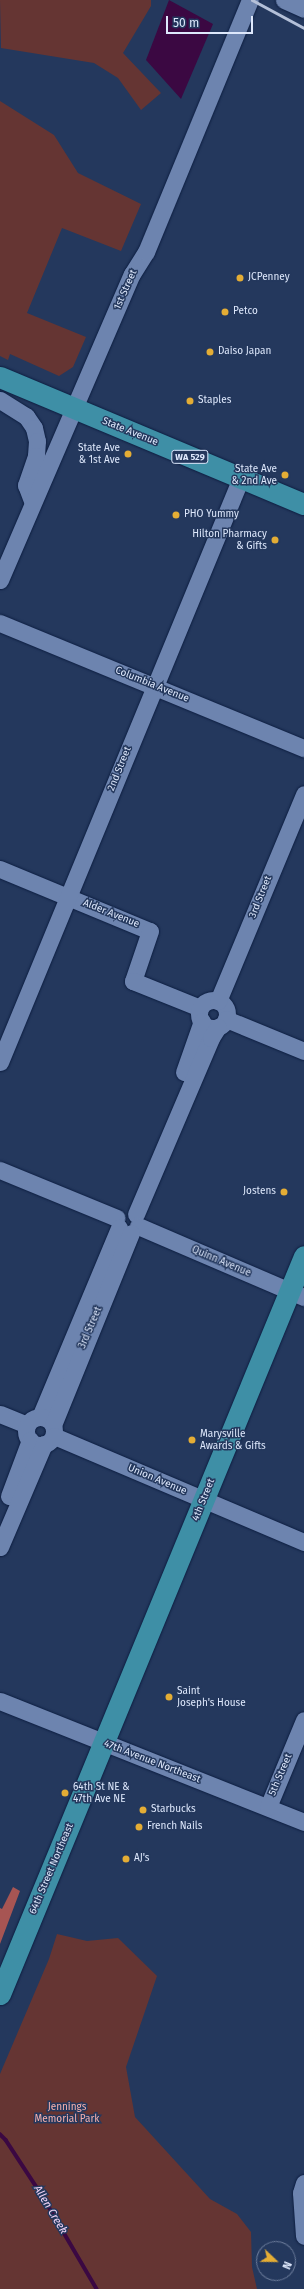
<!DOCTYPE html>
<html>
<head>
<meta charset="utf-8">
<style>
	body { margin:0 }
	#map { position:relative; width:304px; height:2289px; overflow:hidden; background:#24385d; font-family:"Fira Sans",sans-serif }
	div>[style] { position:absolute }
	.green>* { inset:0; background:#653533 }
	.forest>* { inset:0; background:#a75553 }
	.water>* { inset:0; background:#3b0842 }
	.stream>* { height:3.5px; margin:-1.75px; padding:0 1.75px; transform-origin:1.75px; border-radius:1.75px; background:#3b0842 }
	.roads { filter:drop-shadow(0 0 1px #0d1e41) drop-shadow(0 0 1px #0d1e41) }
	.minor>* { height:17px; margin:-8.5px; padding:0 8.5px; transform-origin:8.5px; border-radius:8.5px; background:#6d84af }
	.minor>.ring { margin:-8.5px; padding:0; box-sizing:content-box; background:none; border:17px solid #6d84af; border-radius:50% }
	.major>* { height:21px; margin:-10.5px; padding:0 10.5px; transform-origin:10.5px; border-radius:10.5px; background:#3e8fa6 }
	.rail>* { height:3px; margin:-1.5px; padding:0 1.5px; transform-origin:1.5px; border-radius:1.5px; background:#b4c0d8 }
	.dots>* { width:11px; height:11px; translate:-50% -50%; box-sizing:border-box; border:2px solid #24385d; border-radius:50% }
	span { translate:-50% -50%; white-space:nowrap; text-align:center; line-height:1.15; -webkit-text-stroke:3px #24385d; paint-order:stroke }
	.shield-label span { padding:1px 3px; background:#24385d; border:1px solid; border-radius:3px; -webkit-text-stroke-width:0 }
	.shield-label { font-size:9px; color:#dee8fc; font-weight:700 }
	.poi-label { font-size:10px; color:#dee8fc }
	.left { translate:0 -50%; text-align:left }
	.right { translate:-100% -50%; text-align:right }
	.street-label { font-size:10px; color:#dee8fc }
	.park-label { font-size:10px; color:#f8b1ad }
	.water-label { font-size:11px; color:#f2d4f6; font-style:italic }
	.north { position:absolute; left:256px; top:2241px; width:40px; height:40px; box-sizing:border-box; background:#24385d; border:1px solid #6e7e9d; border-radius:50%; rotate:112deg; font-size:11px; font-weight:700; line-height:16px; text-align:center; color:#dee8fc }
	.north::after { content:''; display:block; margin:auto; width:14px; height:18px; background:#e4ad35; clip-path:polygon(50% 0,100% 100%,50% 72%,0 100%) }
	.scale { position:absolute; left:166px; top:16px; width:87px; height:18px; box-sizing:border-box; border:2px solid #dee8fc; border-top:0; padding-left:5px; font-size:12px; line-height:14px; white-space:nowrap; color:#dee8fc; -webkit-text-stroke:3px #24385d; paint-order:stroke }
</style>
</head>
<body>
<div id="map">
	<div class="green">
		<i style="clip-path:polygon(0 0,151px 0,151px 6px,123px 53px,161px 93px,141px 110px,118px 78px,94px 63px,1px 48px)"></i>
		<i style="clip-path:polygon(0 101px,54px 135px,78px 173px,141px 204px,121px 251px,62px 228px,27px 313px,86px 337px,73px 367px,59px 376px,10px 354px,8px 360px,0 356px)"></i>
		<i style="clip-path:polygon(57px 1934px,87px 1941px,118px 1938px,157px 1976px,126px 2067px,135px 2117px,210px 2199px,237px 2214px,251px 2232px,252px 2267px,257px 2289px,0 2289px,0 2074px,49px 1959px)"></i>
	</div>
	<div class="forest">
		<i style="clip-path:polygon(13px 1887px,20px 1891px,0 1944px,0 1908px,2px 1909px)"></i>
	</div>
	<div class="water">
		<i style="clip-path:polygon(169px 0,213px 24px,181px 99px,146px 60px)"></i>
	</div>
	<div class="stream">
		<i style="left:0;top:2134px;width:8px;rotate:45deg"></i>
		<i style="left:6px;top:2140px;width:66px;rotate:56.8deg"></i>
		<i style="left:42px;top:2195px;width:109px;rotate:59.7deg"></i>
	</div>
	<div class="roads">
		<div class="minor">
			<i style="left:284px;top:0;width:22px;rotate:24deg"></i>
			<i style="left:0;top:400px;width:31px;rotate:32deg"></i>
			<i style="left:26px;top:416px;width:14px;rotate:56deg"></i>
			<i style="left:34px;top:428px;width:13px;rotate:77deg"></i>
			<i style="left:37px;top:441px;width:15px;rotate:94deg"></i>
			<i style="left:36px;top:456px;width:31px;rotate:109deg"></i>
			<i style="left:26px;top:485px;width:17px;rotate:69deg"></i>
			<i style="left:0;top:580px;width:333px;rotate:-66.7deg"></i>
			<i style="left:132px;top:274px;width:26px;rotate:-58deg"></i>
			<i style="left:146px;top:252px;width:273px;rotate:-67.6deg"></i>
			<i style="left:0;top:623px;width:329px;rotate:22.4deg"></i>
			<i style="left:0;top:869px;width:162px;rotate:22.5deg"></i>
			<i style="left:150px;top:931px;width:53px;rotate:108.8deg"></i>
			<i style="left:133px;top:981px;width:72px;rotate:21.9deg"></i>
			<i class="ring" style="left:199px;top:1000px;width:11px;height:11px"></i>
			<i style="left:218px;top:1001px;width:224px;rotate:-67.4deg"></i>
			<i style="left:226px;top:1019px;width:84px;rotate:22.3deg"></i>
			<i style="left:0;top:1062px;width:632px;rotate:-67.58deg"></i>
			<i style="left:184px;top:1072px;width:54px;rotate:-70.6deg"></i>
			<i style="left:0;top:1170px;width:126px;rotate:22.3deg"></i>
			<i style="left:136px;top:1214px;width:191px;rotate:-66.9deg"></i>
			<i style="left:211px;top:1038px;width:13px;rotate:-58deg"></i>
			<i style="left:138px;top:1226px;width:181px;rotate:23.2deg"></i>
			<i style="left:0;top:1414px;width:29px;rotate:22deg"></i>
			<i style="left:40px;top:1417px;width:205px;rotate:-67.3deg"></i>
			<i class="ring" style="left:26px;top:1417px;width:11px;height:11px"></i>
			<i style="left:53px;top:1425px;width:207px;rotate:-67.9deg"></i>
			<i style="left:54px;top:1436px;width:272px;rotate:23deg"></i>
			<i style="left:9px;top:1496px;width:60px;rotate:-69.4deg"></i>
			<i style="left:0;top:1547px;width:112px;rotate:-66.9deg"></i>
			<i style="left:0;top:1701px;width:327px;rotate:21.7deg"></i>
			<i style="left:268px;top:1807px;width:94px;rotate:-67.5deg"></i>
			<i style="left:304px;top:2183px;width:10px;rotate:107deg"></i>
			<i style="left:301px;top:2193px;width:43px;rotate:86deg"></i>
		</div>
		<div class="major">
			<i style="left:0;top:377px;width:329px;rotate:22.7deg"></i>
			<i style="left:0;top:1994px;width:798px;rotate:-67.61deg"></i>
		</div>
	</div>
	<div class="rail">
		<i style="left:252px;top:0;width:59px;rotate:28.3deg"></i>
	</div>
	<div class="dots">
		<i style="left:240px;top:278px;background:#e4ad35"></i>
		<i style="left:225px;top:312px;background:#e4ad35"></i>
		<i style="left:210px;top:352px;background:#e4ad35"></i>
		<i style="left:190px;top:401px;background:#e4ad35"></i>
		<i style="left:128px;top:454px;background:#e4ad35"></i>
		<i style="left:285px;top:475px;background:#e4ad35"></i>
		<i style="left:176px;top:515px;background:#e4ad35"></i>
		<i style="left:275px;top:540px;background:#e4ad35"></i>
		<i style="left:284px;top:1192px;background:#e4ad35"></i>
		<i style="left:192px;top:1440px;background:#e4ad35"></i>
		<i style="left:169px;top:1697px;background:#e4ad35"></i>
		<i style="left:65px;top:1793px;background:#e4ad35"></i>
		<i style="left:143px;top:1810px;background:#e4ad35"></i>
		<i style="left:139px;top:1827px;background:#e4ad35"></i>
		<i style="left:126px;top:1859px;background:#e4ad35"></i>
	</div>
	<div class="shield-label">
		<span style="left:190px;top:457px">WA 529</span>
	</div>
	<div class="poi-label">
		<span class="left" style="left:248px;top:278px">JCPenney</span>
		<span class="left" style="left:233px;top:312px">Petco</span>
		<span class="left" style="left:218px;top:352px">Daiso Japan</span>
		<span class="left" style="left:198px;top:401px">Staples</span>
		<span class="right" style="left:120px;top:454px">State Ave<br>&amp; 1st Ave</span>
		<span class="right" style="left:277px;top:475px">State Ave<br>&amp; 2nd Ave</span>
		<span class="left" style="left:184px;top:515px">PHO Yummy</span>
		<span class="right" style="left:267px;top:540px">Hilton Pharmacy<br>&amp; Gifts</span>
		<span class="right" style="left:276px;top:1192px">Jostens</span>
		<span class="left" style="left:200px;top:1440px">Marysville<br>Awards &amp; Gifts</span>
		<span class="left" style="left:177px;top:1697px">Saint<br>Joseph's House</span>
		<span class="left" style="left:73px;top:1793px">64th St NE &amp;<br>47th Ave NE</span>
		<span class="left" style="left:151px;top:1810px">Starbucks</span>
		<span class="left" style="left:147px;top:1827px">French Nails</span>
		<span class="left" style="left:134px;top:1859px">AJ's</span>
	</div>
	<div class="street-label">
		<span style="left:126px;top:290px;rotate:-66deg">1st Street</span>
		<span style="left:130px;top:432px;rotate:22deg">State Avenue</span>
		<span style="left:152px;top:685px;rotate:22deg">Columbia Avenue</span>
		<span style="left:120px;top:769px;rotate:-68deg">2nd Street</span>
		<span style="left:261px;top:897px;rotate:-68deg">3rd Street</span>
		<span style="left:111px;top:914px;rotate:22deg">Alder Avenue</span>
		<span style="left:221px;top:1262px;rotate:23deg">Quinn Avenue</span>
		<span style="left:91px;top:1328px;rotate:-67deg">3rd Street</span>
		<span style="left:157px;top:1480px;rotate:23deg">Union Avenue</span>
		<span style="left:204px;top:1500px;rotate:-68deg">4th Street</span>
		<span style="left:152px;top:1762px;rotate:21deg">47th Avenue Northeast</span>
		<span style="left:281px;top:1775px;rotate:-67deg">5th Street</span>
		<span style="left:52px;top:1869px;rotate:-67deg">64th Street Northeast</span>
	</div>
	<div class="park-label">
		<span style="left:67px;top:2113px">Jennings<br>Memorial Park</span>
	</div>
	<div class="water-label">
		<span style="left:50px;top:2210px;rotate:59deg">Allen Creek</span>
	</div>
	<div class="north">N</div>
	<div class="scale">50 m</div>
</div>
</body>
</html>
